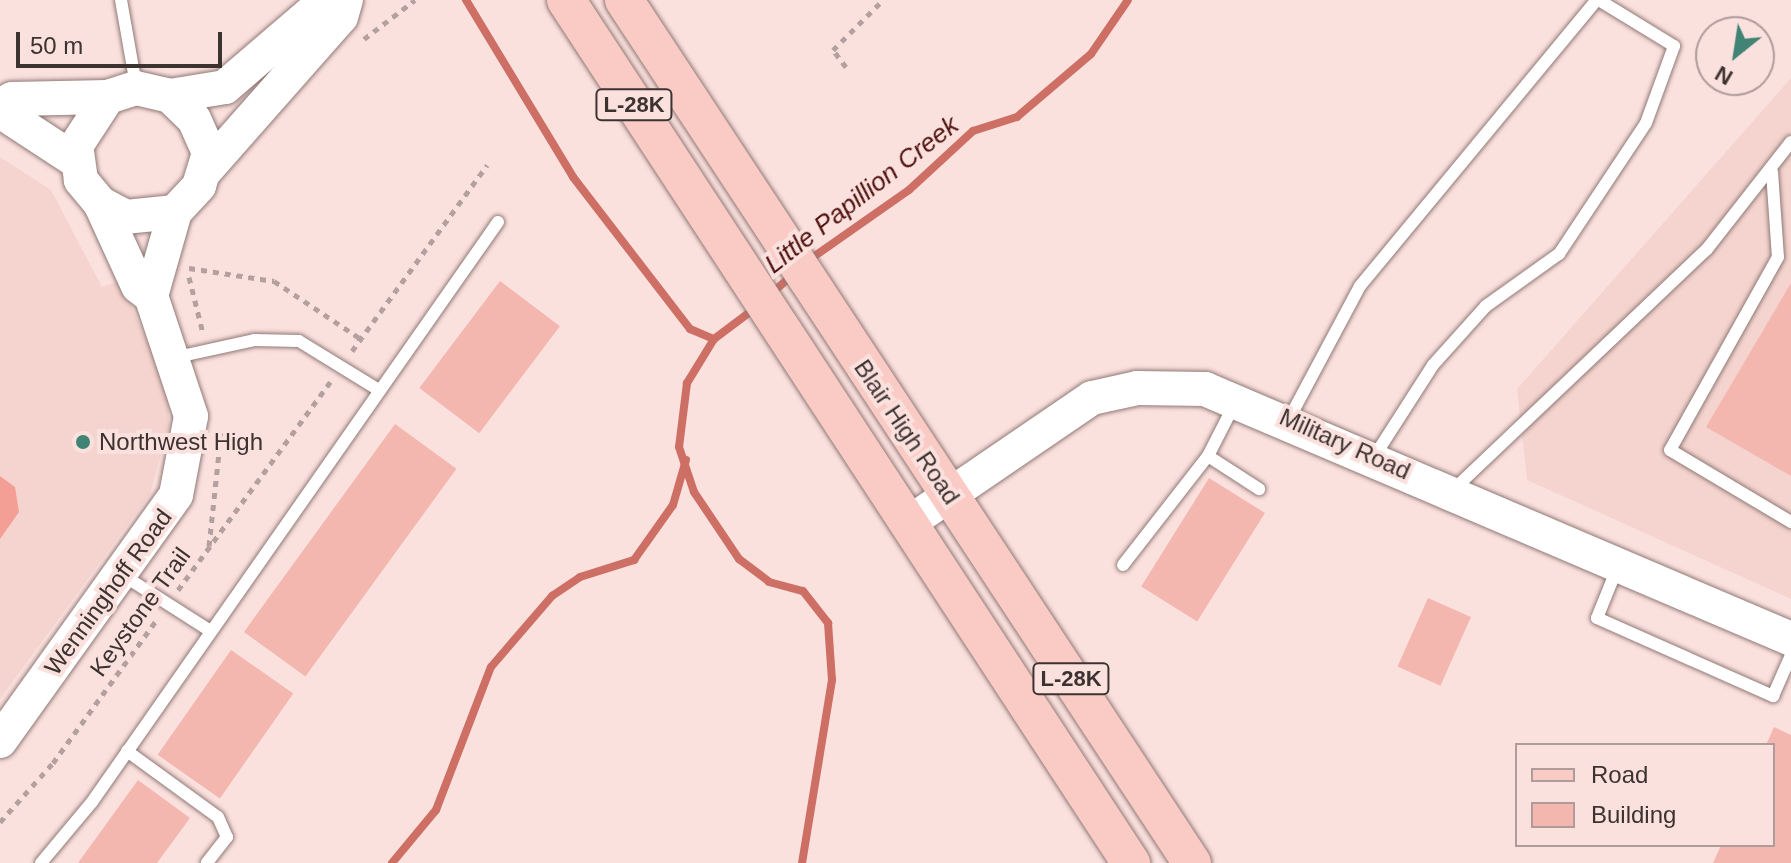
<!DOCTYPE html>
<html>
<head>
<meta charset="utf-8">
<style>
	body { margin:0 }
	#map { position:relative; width:1791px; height:863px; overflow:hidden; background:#fbe1de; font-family:Arial,sans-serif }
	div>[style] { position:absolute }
	.built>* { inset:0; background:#f5d4cf }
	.green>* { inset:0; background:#f49f95 }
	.stream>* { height:8px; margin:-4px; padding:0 4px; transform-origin:4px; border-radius:4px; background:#ce6f65 }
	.building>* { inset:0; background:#f4b7af; transform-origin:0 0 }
	.path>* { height:5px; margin-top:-2.5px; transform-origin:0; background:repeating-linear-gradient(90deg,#b4a09e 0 6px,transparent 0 12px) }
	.roads { filter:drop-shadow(0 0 2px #907976) drop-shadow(0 0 2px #907976) }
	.lane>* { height:12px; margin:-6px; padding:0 6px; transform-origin:6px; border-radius:6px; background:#fff }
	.secondary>* { height:34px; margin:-17px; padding:0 17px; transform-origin:17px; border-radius:17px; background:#fff }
	.primary>* { height:38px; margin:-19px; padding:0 19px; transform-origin:19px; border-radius:19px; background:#facbc5 }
	.dots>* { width:22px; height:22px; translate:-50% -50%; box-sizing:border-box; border:4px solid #fbe1de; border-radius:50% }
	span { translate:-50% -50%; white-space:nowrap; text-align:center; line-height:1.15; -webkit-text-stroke:8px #fbe1de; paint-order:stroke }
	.shield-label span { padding:2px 6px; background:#fbe1de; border:2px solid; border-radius:6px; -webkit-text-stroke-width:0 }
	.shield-label { font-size:22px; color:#3c3331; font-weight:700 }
	.street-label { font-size:24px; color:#3c3331 }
	.poi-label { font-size:24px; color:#3c3331 }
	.left { translate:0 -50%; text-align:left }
	.water-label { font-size:26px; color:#4e120f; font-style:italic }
	.legend { position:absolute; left:1515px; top:743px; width:260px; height:104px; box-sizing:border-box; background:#fbe1de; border:2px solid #af9b99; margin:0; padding:10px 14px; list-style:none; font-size:24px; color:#3c3331 }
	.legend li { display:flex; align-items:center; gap:16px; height:40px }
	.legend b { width:40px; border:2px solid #af9b99 }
	.north { position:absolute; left:1695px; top:16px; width:80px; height:80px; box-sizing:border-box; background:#fbe1de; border:2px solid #af9b99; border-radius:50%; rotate:210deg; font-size:22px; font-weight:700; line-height:32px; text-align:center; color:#3c3331 }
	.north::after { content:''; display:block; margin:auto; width:28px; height:36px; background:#418374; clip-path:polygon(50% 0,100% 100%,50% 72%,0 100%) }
	.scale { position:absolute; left:16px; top:32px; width:206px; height:36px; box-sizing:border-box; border:4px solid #3c3331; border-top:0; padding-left:10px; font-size:24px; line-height:28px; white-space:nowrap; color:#3c3331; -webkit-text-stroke:6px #fbe1de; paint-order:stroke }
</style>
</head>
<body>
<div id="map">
	<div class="built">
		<i style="clip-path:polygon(1791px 78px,1791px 599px,1527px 480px,1517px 389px)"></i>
		<i style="clip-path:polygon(0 157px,51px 190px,102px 287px,120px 281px,167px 386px,169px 426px,150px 494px,0 699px)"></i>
	</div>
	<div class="green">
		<i style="clip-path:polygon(0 476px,15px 487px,19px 512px,0 539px)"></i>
	</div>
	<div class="stream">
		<i style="left:466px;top:0;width:207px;rotate:58.8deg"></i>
		<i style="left:573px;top:177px;width:192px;rotate:52.4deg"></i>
		<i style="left:690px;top:329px;width:26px;rotate:23deg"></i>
		<i style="left:809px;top:260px;width:122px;rotate:-35deg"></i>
		<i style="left:909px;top:190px;width:87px;rotate:-42.7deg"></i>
		<i style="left:973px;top:131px;width:46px;rotate:-17.7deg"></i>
		<i style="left:1017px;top:117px;width:97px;rotate:-40.4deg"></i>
		<i style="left:1091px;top:54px;width:65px;rotate:-55.6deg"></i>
		<i style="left:770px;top:295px;width:31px;rotate:-42deg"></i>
		<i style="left:754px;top:309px;width:50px;rotate:143.1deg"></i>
		<i style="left:714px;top:339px;width:52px;rotate:121.5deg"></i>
		<i style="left:687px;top:383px;width:64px;rotate:97.1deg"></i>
		<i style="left:679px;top:447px;width:47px;rotate:71.6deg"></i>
		<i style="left:694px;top:492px;width:81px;rotate:56.1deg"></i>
		<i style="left:739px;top:559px;width:38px;rotate:37deg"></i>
		<i style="left:769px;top:582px;width:35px;rotate:15deg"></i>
		<i style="left:803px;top:591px;width:41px;rotate:52deg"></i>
		<i style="left:828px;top:623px;width:57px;rotate:86deg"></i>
		<i style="left:832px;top:680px;width:185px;rotate:99.3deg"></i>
		<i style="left:392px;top:863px;width:69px;rotate:-50.3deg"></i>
		<i style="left:436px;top:810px;width:153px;rotate:-69deg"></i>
		<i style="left:491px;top:667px;width:94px;rotate:-49.3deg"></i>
		<i style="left:552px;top:596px;width:34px;rotate:-34deg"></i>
		<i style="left:580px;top:577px;width:57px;rotate:-17.5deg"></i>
		<i style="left:634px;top:560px;width:67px;rotate:-54.7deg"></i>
		<i style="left:673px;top:505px;width:47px;rotate:-73.9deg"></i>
	</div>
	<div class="building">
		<i style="left:500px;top:281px;width:75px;height:134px;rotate:37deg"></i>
		<i style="clip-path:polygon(1791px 283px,1791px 476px,1706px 427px)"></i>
		<i style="left:395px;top:424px;width:76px;height:257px;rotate:36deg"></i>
		<i style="left:1209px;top:478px;width:66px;height:128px;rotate:32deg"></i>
		<i style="left:1428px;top:598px;width:47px;height:75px;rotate:24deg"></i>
		<i style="left:231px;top:650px;width:76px;height:128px;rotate:35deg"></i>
		<i style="clip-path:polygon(1774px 727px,1791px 735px,1791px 863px,1713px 863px,1721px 845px,1773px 845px,1773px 745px,1766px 745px)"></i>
		<i style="clip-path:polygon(138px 780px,190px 818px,157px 863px,78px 863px)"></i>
	</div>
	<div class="path">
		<i style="left:364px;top:39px;width:64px;rotate:-37.4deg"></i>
		<i style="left:846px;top:67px;width:21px;rotate:-127deg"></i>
		<i style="left:833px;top:50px;width:71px;rotate:-45deg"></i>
		<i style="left:189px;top:268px;width:86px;rotate:8.7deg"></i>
		<i style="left:274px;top:281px;width:105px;rotate:33.7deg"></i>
		<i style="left:189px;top:277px;width:58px;rotate:76deg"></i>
		<i style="left:352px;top:351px;width:230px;rotate:-54deg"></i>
		<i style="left:209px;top:546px;width:114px;rotate:-83.9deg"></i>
		<i style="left:178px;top:590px;width:258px;rotate:-53.8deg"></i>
		<i style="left:0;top:822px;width:79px;rotate:-48.1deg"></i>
		<i style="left:53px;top:763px;width:179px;rotate:-54.1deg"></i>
	</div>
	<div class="roads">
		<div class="lane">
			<i style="left:121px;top:0;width:86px;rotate:80deg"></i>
			<i style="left:1772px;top:172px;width:85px;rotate:86deg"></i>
			<i style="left:1778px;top:257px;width:221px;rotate:119.2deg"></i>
			<i style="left:1670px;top:450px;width:141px;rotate:30.8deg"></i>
			<i style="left:177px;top:357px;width:79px;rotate:-12.4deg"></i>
			<i style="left:254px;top:340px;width:45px;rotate:1.3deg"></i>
			<i style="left:299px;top:341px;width:92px;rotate:31.6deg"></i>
			<i style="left:1289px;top:419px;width:151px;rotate:-61.9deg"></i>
			<i style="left:1360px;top:286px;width:371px;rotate:-50.4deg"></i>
			<i style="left:1208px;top:456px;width:61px;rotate:32.9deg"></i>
			<i style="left:1374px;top:457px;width:109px;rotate:-57.3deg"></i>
			<i style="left:1433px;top:365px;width:79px;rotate:-48.1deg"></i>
			<i style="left:1486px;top:306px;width:90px;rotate:-35.5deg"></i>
			<i style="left:1559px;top:254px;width:157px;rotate:-56.4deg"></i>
			<i style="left:1646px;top:123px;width:82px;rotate:-70deg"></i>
			<i style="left:1674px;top:46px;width:88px;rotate:-148.5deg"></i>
			<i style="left:1452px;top:491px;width:352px;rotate:-43.5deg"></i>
			<i style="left:1707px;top:249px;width:136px;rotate:-51.9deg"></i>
			<i style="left:1123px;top:565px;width:138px;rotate:-52.1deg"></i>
			<i style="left:1208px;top:456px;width:57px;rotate:-63deg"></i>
			<i style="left:1618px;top:566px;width:56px;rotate:112deg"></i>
			<i style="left:1597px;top:618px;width:193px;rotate:23.9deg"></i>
			<i style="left:1773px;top:696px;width:45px;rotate:-66.3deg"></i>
			<i style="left:121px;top:574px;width:104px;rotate:32.5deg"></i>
			<i style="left:127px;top:751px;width:112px;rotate:36deg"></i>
			<i style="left:218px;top:817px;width:22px;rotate:66deg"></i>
			<i style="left:227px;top:837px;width:33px;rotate:128deg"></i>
			<i style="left:41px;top:863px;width:80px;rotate:-50.1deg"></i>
			<i style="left:92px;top:802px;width:708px;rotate:-55.01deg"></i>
		</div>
		<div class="secondary">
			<i style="left:170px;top:96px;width:56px;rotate:-9.3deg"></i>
			<i style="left:225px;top:87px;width:133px;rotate:-40.7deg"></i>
			<i style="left:0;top:107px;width:14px;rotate:-34deg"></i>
			<i style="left:12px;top:99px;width:96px;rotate:-1.2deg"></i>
			<i style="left:108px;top:97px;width:29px;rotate:-18deg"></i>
			<i style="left:136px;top:88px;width:35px;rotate:13deg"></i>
			<i style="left:170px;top:96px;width:33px;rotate:44deg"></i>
			<i style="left:194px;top:119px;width:37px;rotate:66deg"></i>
			<i style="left:209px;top:153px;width:34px;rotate:107deg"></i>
			<i style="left:199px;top:186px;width:35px;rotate:133deg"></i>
			<i style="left:175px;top:212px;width:49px;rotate:174.2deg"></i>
			<i style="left:126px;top:217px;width:30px;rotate:-152deg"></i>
			<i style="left:100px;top:203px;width:30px;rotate:-130deg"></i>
			<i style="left:81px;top:180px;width:34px;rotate:-98deg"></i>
			<i style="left:76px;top:146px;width:59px;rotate:-56.9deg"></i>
			<i style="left:0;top:111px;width:90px;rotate:33.2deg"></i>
			<i style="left:205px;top:171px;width:205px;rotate:-48.6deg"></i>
			<i style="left:341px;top:17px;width:18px;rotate:-74deg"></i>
			<i style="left:100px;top:203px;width:91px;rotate:65.4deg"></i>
			<i style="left:138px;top:286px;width:16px;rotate:38deg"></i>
			<i style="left:151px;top:296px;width:87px;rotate:-74.1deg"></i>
			<i style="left:910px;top:522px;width:220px;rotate:-34.3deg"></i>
			<i style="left:1092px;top:398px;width:46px;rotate:-12.5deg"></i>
			<i style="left:1137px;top:388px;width:68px;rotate:0.8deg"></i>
			<i style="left:1205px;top:389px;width:637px;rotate:23.1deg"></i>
			<i style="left:0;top:741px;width:302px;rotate:-54.4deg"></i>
			<i style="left:176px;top:495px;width:80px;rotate:-79.2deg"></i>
			<i style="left:191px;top:416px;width:126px;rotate:-108.4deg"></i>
		</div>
		<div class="primary">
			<i style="left:566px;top:0;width:1032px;rotate:56.79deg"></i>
			<i style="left:624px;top:0;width:1033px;rotate:56.65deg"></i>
		</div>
	</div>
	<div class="dots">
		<i style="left:83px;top:442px;background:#418374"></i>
	</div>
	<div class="shield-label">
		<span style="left:634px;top:105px">L-28K</span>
		<span style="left:1071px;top:679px">L-28K</span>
	</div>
	<div class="street-label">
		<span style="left:907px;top:432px;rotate:56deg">Blair High Road</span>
		<span style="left:1345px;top:444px;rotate:24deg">Military Road</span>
		<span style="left:108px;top:592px;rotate:-54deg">Wenninghoff Road</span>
		<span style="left:140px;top:612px;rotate:-54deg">Keystone Trail</span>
	</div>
	<div class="poi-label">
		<span class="left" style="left:99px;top:442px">Northwest High</span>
	</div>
	<div class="water-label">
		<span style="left:862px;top:195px;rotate:-38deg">Little Papillion Creek</span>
	</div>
	<ul class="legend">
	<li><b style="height:10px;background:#facbc5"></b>Road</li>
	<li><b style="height:22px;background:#f4b7af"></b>Building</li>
	</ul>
	<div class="north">N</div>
	<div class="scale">50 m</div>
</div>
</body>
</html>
